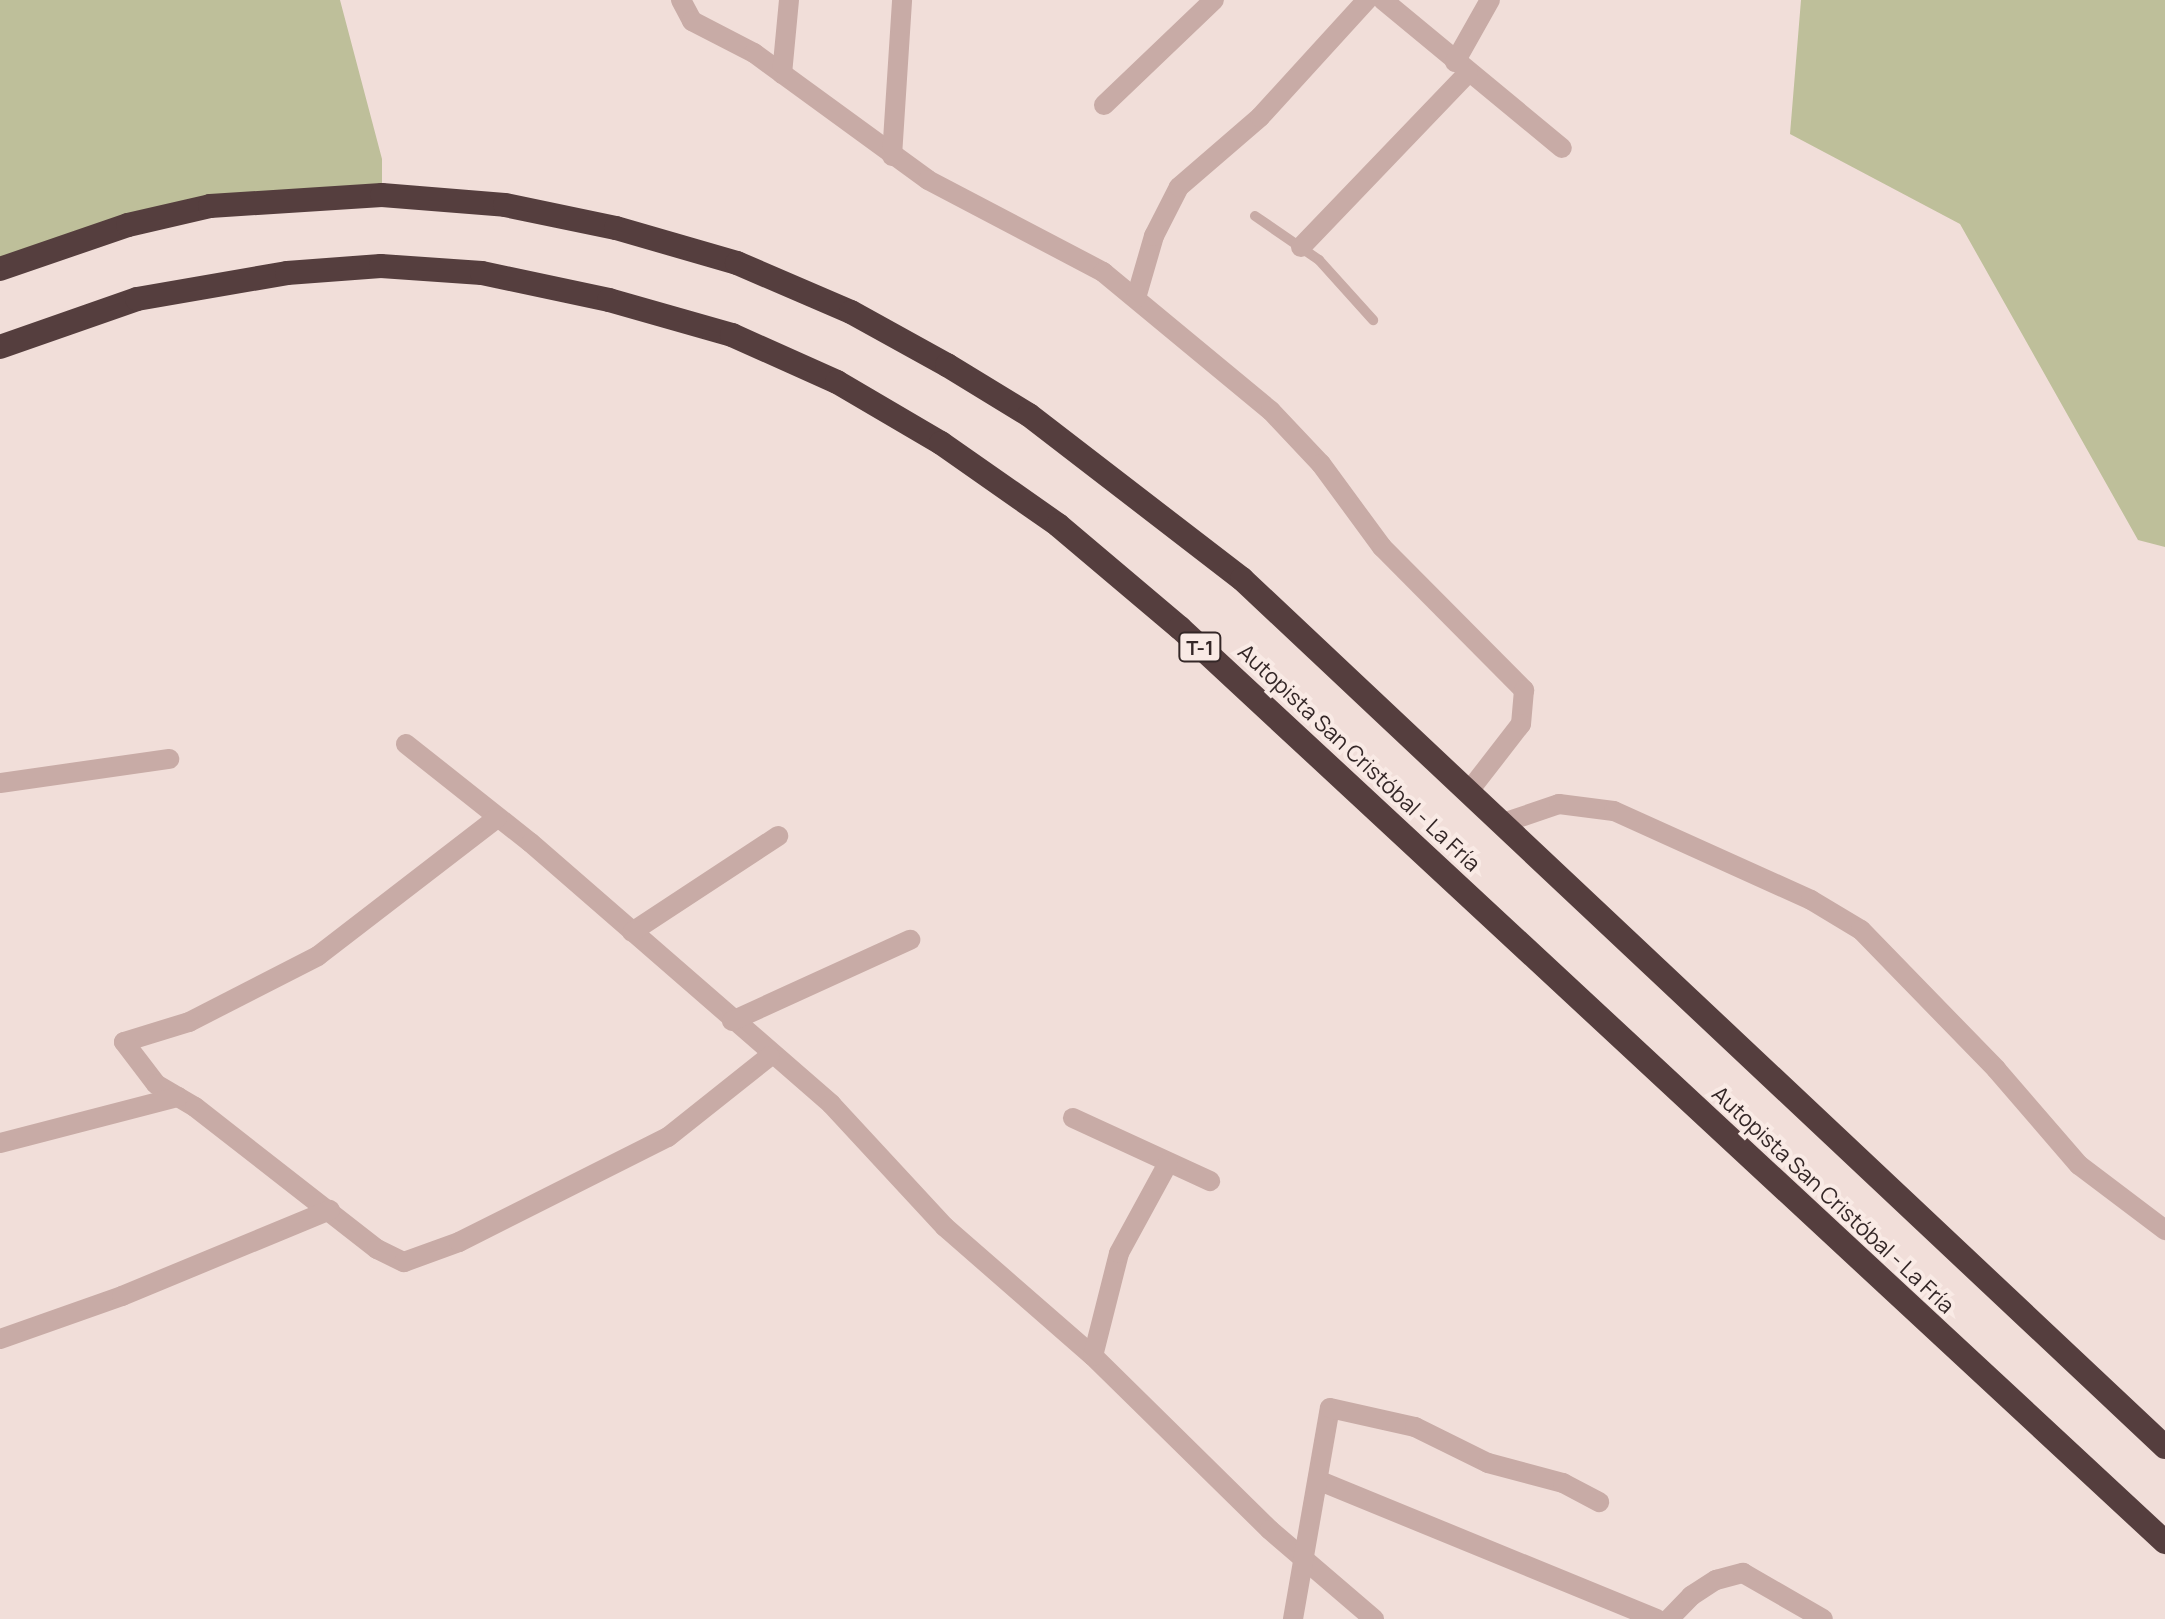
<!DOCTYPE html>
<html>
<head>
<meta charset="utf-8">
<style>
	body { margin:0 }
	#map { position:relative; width:2165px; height:1619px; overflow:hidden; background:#f1ded9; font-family:Manrope,sans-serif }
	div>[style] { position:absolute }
	.green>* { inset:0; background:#bebf9a }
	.lane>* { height:10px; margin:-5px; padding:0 5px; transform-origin:5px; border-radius:5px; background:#c8aba6 }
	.street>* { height:20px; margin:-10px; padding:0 10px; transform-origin:10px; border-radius:10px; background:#c8aba6 }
	.highway>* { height:24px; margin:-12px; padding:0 12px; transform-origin:12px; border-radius:12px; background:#553e3e }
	span { translate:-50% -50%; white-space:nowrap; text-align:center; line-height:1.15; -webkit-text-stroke:8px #f9eae5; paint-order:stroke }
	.shield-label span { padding:2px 6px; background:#f9eae5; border:2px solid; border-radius:6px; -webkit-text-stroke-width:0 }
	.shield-label { font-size:20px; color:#342727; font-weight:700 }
	.street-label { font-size:22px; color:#342727 }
</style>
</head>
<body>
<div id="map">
	<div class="green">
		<i style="clip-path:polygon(0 0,340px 0,382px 159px,382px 195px,210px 206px,0 269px)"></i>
		<i style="clip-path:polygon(1801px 0,2165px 0,2165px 547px,2138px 540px,1960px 224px,1790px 134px)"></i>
	</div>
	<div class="lane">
		<i style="left:1255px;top:216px;width:78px;rotate:34.5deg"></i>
		<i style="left:1319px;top:260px;width:81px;rotate:48deg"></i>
	</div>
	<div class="street">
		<i style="left:681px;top:0;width:24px;rotate:62deg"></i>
		<i style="left:692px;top:21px;width:70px;rotate:27.3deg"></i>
		<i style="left:754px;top:53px;width:215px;rotate:36.1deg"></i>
		<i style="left:928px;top:180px;width:198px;rotate:27.7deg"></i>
		<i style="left:1103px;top:272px;width:218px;rotate:39.6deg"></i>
		<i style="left:1271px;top:411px;width:73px;rotate:46.7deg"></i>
		<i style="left:1321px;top:464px;width:103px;rotate:53.7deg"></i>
		<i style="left:1382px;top:547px;width:202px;rotate:45.2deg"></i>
		<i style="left:1524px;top:690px;width:34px;rotate:95deg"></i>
		<i style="left:1521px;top:724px;width:85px;rotate:127.8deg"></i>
		<i style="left:1383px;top:0;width:232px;rotate:39.6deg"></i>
		<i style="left:1455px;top:62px;width:71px;rotate:-60.6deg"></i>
		<i style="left:782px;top:74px;width:74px;rotate:-84.6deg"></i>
		<i style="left:1104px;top:105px;width:152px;rotate:-43.7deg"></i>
		<i style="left:892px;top:156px;width:156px;rotate:-86.3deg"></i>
		<i style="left:1301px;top:247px;width:241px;rotate:-46.2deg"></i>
		<i style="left:1136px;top:298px;width:65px;rotate:-73.8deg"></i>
		<i style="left:1154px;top:236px;width:55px;rotate:-63deg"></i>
		<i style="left:1179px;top:187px;width:107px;rotate:-40.8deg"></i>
		<i style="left:1260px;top:117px;width:159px;rotate:-47.6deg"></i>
		<i style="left:406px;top:744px;width:159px;rotate:38.4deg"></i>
		<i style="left:531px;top:843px;width:398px;rotate:41deg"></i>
		<i style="left:831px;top:1104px;width:168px;rotate:47.2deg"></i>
		<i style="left:945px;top:1227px;width:196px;rotate:41.1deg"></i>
		<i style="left:1093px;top:1356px;width:248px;rotate:44.5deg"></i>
		<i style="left:1270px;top:1530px;width:137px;rotate:40.6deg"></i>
		<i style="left:0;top:783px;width:171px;rotate:-8.1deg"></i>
		<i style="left:497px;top:818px;width:226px;rotate:142.4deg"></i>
		<i style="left:318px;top:956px;width:145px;rotate:152.9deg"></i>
		<i style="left:189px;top:1022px;width:68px;rotate:162.9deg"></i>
		<i style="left:124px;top:1042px;width:53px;rotate:52.7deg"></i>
		<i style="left:156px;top:1084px;width:45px;rotate:30.5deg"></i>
		<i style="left:195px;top:1107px;width:231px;rotate:38deg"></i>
		<i style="left:377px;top:1249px;width:30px;rotate:26deg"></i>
		<i style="left:404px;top:1262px;width:59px;rotate:-20deg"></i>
		<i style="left:459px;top:1242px;width:234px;rotate:-26.7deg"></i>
		<i style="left:668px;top:1137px;width:130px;rotate:-38.5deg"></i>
		<i style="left:1503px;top:823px;width:59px;rotate:-18.7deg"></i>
		<i style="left:1559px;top:804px;width:55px;rotate:7.3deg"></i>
		<i style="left:1614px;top:811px;width:216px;rotate:24.3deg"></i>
		<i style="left:1811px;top:900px;width:58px;rotate:31deg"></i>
		<i style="left:1861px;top:930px;width:194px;rotate:45.8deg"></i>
		<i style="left:1996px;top:1069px;width:127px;rotate:49.2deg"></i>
		<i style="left:2079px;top:1165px;width:108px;rotate:37.1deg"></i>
		<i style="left:632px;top:932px;width:175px;rotate:-33.3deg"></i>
		<i style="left:732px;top:1021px;width:196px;rotate:-24.5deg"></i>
		<i style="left:1073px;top:1118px;width:151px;rotate:24.7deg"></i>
		<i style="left:0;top:1143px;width:184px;rotate:-14.5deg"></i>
		<i style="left:0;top:1339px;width:129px;rotate:-19.4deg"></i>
		<i style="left:122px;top:1296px;width:225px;rotate:-22.5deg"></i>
		<i style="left:1093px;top:1356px;width:106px;rotate:-75.8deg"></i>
		<i style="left:1119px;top:1253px;width:102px;rotate:-61.4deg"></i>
		<i style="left:1320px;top:1481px;width:364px;rotate:22.3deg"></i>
		<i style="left:1293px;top:1619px;width:214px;rotate:-80.1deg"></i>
		<i style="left:1330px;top:1408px;width:87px;rotate:12.6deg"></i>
		<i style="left:1415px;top:1427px;width:81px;rotate:26.3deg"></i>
		<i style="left:1488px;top:1463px;width:78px;rotate:14.9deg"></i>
		<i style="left:1563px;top:1483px;width:41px;rotate:27.8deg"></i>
		<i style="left:1669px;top:1619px;width:32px;rotate:-46deg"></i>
		<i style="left:1691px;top:1596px;width:30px;rotate:-33deg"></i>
		<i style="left:1716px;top:1580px;width:28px;rotate:-15deg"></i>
		<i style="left:1743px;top:1573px;width:92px;rotate:29.9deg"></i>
	</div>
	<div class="highway">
		<i style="left:0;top:269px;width:135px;rotate:-19deg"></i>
		<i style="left:128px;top:225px;width:84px;rotate:-13deg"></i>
		<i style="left:210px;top:206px;width:172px;rotate:-3.7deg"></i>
		<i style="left:382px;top:195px;width:123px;rotate:4.6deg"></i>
		<i style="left:505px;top:205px;width:113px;rotate:11.7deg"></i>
		<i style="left:616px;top:228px;width:126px;rotate:16.1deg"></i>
		<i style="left:737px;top:263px;width:124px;rotate:23.3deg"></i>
		<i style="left:851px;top:312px;width:110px;rotate:28.9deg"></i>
		<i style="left:947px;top:365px;width:96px;rotate:31.4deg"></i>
		<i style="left:1029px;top:415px;width:269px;rotate:37.6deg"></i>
		<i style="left:1242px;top:579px;width:1267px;rotate:43.24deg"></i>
		<i style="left:0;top:347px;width:145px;rotate:-19.3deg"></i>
		<i style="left:137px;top:299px;width:152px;rotate:-9.8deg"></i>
		<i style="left:287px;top:273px;width:94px;rotate:-4.3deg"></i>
		<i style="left:381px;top:266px;width:101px;rotate:4deg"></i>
		<i style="left:482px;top:273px;width:130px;rotate:12deg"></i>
		<i style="left:609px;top:300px;width:128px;rotate:15.9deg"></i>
		<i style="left:732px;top:335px;width:115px;rotate:24.1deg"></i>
		<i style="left:837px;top:382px;width:121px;rotate:30.4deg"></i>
		<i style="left:941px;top:443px;width:143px;rotate:35deg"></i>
		<i style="left:1058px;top:525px;width:160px;rotate:40.2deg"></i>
		<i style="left:1180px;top:628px;width:1344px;rotate:42.86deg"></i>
	</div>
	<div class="shield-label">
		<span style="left:1200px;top:647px">T-1</span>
	</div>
	<div class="street-label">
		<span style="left:1359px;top:758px;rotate:43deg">Autopista San Cristóbal - La Fría</span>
		<span style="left:1833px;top:1200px;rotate:43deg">Autopista San Cristóbal - La Fría</span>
	</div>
</div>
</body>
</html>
